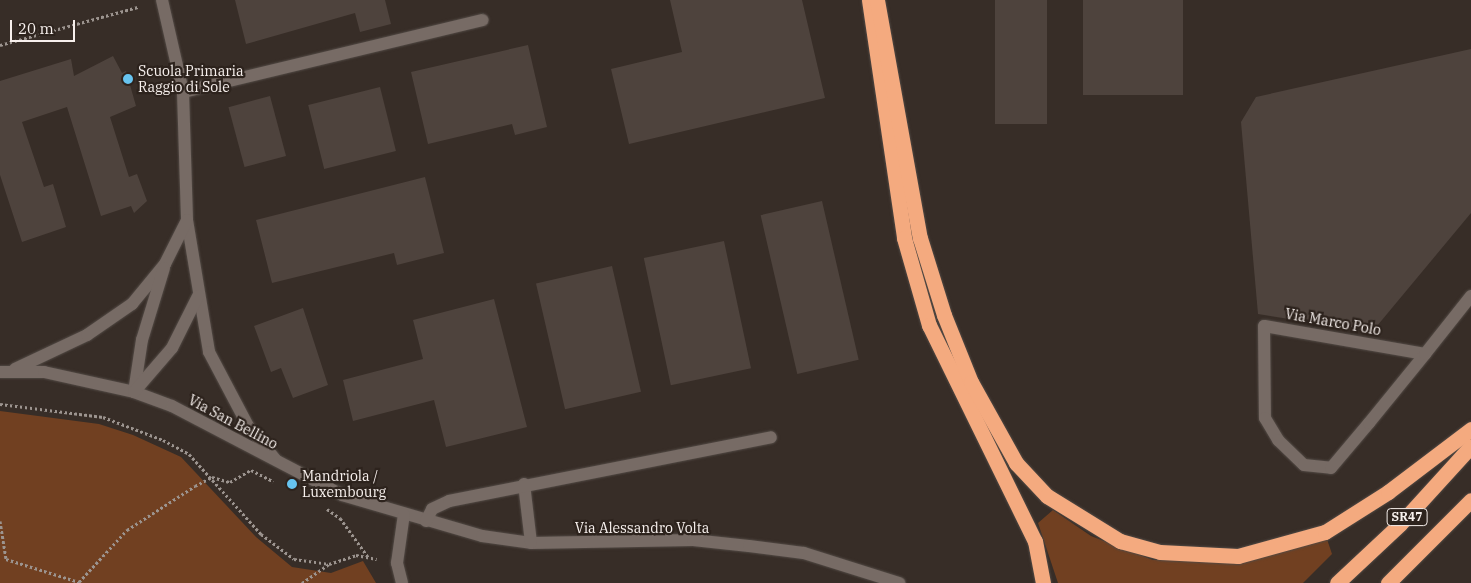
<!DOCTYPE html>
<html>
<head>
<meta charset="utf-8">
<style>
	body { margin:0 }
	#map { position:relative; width:1471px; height:583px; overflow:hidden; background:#372d27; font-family:"IBM Plex Serif",serif }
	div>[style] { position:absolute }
	.green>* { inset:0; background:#714021 }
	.building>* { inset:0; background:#4e433d; transform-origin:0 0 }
	.path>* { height:3px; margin-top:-1.5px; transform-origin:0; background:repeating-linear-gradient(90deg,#9c948f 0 2.5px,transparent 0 5px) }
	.roads { filter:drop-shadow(0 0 1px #524a45) drop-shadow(0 0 1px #524a45) }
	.minor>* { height:12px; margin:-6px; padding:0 6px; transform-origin:6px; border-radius:6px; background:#776b65 }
	.highway>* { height:15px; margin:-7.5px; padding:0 7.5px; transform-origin:7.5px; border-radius:7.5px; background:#f4aa7f }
	.dots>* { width:14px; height:14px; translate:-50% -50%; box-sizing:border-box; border:2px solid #2d231d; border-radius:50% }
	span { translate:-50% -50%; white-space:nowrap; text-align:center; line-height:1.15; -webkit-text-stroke:4.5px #2d231d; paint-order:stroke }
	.shield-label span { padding:1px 4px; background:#2d231d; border:1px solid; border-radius:4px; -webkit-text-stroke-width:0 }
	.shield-label { font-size:12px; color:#f7f0ed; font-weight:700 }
	.poi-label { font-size:14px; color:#f7f0ed }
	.left { translate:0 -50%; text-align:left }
	.street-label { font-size:14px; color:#f7f0ed }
	.scale { position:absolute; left:10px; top:20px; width:65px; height:22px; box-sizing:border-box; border:2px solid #f7f0ed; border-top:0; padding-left:6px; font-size:15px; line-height:18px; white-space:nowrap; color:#f7f0ed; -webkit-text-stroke:4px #2d231d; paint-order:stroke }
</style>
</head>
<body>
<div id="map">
	<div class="green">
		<i style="clip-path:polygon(0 411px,99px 424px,133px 435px,181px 457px,256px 537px,292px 567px,331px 573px,363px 561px,376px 583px,0 583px)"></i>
		<i style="clip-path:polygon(1053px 510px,1091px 536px,1153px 560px,1238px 558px,1325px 533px,1332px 554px,1303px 583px,1058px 583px,1038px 523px)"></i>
	</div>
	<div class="building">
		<i style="clip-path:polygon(235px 0,385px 0,391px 24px,360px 32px,355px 13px,246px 44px)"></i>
		<i style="clip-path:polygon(670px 0,802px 0,825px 98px,629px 144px,611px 69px,682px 52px)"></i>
		<i style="left:995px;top:0;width:52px;height:124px"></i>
		<i style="left:1083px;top:0;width:100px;height:95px"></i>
		<i style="clip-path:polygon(528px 45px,547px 127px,515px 135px,512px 124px,428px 144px,411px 72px)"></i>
		<i style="clip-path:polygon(1471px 49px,1471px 213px,1372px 332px,1258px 314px,1241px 122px,1256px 97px)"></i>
		<i style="clip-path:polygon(113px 56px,122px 73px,126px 71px,136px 106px,110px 117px,129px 177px,137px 174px,147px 201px,134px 213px,131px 206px,101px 216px,67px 107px,22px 122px,44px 187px,53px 184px,66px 227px,22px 242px,0 175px,0 81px,71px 59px,74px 76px)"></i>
		<i style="left:380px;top:87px;width:66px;height:74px;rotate:76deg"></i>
		<i style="left:270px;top:96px;width:62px;height:43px;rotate:75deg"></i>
		<i style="clip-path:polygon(425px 177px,444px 253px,397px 265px,394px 253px,272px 283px,256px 220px)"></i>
		<i style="left:822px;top:201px;width:163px;height:63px;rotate:77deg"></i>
		<i style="left:724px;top:241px;width:130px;height:82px;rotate:78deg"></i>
		<i style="left:612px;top:266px;width:129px;height:78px;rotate:77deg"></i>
		<i style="clip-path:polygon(494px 299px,527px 427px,446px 447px,434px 400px,353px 421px,343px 380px,423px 359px,413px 320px)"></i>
		<i style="clip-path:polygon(303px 308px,328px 385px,293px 398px,281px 368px,271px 372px,254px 326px)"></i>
	</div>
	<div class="path">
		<i style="left:0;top:45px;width:143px;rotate:-15.4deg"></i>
		<i style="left:0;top:404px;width:104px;rotate:7.2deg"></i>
		<i style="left:103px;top:417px;width:64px;rotate:21deg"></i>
		<i style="left:163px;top:440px;width:30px;rotate:28deg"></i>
		<i style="left:189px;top:454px;width:108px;rotate:48deg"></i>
		<i style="left:261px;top:534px;width:41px;rotate:37.1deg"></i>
		<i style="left:294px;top:559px;width:35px;rotate:8deg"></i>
		<i style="left:329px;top:564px;width:28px;rotate:-18deg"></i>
		<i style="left:356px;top:555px;width:21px;rotate:11deg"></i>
		<i style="left:327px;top:509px;width:16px;rotate:35deg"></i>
		<i style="left:340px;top:518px;width:48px;rotate:54.3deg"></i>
		<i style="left:0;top:521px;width:38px;rotate:81deg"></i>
		<i style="left:6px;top:559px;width:77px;rotate:17.5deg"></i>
		<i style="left:79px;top:582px;width:71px;rotate:-47.3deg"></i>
		<i style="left:127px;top:530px;width:81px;rotate:-32.9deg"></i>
		<i style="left:195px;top:486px;width:19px;rotate:-28deg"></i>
		<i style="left:212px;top:477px;width:19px;rotate:16deg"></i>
		<i style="left:230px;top:482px;width:24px;rotate:-30deg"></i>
		<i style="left:251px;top:470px;width:25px;rotate:27deg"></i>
		<i style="left:302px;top:583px;width:33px;rotate:-35deg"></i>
	</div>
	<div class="roads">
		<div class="minor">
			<i style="left:162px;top:0;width:94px;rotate:77.1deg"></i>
			<i style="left:183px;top:92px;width:128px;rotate:88.2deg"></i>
			<i style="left:187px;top:220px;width:134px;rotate:80.5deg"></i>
			<i style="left:209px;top:352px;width:84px;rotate:62.2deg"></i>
			<i style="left:248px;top:426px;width:43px;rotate:50.7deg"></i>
			<i style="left:183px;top:92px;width:308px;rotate:-13.5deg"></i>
			<i style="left:1425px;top:354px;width:163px;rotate:-170.1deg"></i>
			<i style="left:1264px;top:326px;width:92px;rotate:89.4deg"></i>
			<i style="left:1265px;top:418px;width:26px;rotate:59deg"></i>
			<i style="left:1278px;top:440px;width:36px;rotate:44deg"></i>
			<i style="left:1304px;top:465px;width:27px;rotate:6deg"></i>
			<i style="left:1331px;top:468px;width:59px;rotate:-49.8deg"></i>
			<i style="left:1369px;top:423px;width:89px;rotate:-50.9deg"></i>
			<i style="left:1425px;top:354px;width:74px;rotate:-51.6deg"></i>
			<i style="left:15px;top:369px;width:80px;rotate:-25.3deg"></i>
			<i style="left:87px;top:335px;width:55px;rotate:-34.6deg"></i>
			<i style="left:132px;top:304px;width:52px;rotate:-50.5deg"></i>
			<i style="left:165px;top:264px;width:49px;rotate:-63.4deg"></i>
			<i style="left:0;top:372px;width:44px"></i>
			<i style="left:44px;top:372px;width:92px;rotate:12.5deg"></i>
			<i style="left:134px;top:392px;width:40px;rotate:20.2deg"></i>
			<i style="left:172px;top:406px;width:192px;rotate:27.6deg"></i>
			<i style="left:342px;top:495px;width:146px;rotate:16.3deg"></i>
			<i style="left:482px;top:536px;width:49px;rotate:8.1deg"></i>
			<i style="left:531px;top:543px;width:162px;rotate:-1.1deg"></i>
			<i style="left:693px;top:540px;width:56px;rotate:6.1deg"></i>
			<i style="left:749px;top:546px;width:55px;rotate:7.3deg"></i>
			<i style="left:804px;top:553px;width:100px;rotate:17.5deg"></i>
			<i style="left:134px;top:392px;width:53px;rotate:-81.3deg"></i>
			<i style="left:142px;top:340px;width:75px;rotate:-73deg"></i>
			<i style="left:134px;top:392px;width:58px;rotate:-49.2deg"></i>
			<i style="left:172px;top:348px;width:58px;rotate:-63.4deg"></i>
			<i style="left:524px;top:484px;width:59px;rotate:83.2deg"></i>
			<i style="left:426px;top:521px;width:13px;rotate:-63deg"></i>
			<i style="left:432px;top:509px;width:19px;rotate:-25deg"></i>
			<i style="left:449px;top:501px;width:328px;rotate:-11.2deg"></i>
			<i style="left:402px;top:583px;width:21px;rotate:-104deg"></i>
			<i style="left:397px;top:563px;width:49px;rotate:-81.9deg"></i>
		</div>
		<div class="highway">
			<i style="left:869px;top:0;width:241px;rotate:81.6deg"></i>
			<i style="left:904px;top:238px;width:91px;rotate:74deg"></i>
			<i style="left:929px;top:325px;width:241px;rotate:63.9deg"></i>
			<i style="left:1035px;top:541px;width:43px;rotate:79.2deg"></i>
			<i style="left:877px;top:0;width:242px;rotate:79.8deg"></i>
			<i style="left:920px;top:238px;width:81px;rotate:72.7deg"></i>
			<i style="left:944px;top:315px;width:72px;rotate:68.1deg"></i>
			<i style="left:971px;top:382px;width:93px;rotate:60.9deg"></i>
			<i style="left:1016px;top:463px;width:45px;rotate:46.8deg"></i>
			<i style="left:1047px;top:496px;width:86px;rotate:31.7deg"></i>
			<i style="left:1120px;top:541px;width:41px;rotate:15.4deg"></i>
			<i style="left:1160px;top:552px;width:78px;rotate:2.9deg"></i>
			<i style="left:1238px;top:556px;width:90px;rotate:-15.4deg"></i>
			<i style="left:1325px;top:532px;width:75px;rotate:-32.4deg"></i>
			<i style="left:1388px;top:492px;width:104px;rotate:-37.2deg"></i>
			<i style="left:1337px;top:583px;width:86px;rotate:-43.1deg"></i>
			<i style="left:1400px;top:524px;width:105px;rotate:-47.7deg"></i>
			<i style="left:1388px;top:583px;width:117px;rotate:-45deg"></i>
		</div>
	</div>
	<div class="dots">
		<i style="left:128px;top:79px;background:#67c4f0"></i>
		<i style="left:292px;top:484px;background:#67c4f0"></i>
	</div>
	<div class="shield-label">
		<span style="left:1407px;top:517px">SR47</span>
	</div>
	<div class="poi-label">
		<span class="left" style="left:138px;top:79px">Scuola Primaria<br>Raggio di Sole</span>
		<span class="left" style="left:302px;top:484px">Mandriola /<br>Luxembourg</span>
	</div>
	<div class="street-label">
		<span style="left:1333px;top:322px;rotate:10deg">Via Marco Polo</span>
		<span style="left:233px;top:422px;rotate:28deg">Via San Bellino</span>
		<span style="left:642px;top:528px">Via Alessandro Volta</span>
	</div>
	<div class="scale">20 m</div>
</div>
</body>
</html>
